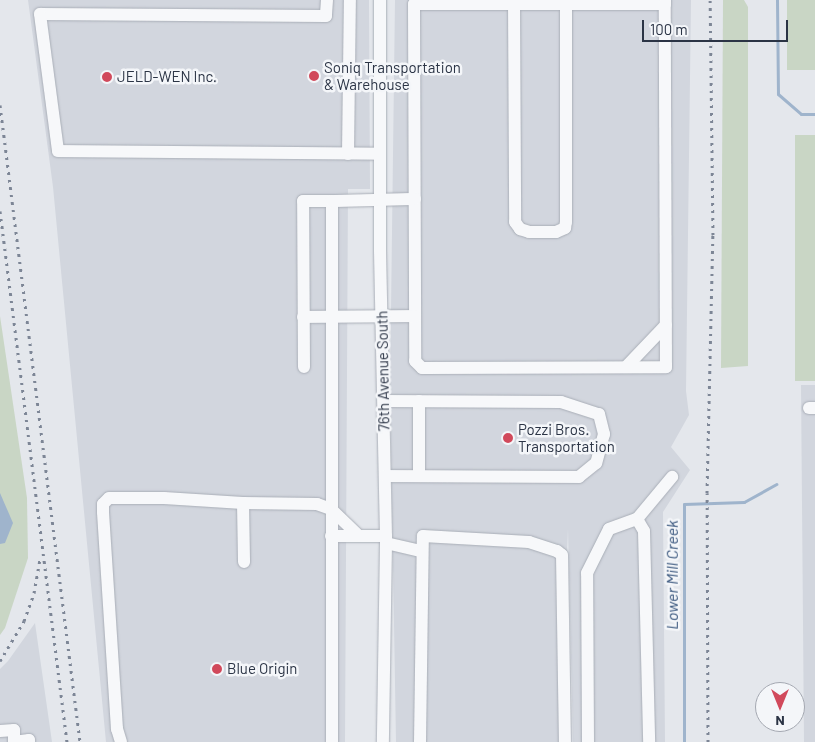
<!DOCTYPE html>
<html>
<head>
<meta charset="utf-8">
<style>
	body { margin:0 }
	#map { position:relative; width:815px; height:742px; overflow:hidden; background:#e4e7ec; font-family:Barlow,sans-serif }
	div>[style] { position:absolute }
	.built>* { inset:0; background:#d2d6de }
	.green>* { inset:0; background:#c9d6c5; transform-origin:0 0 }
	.water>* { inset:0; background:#9fb4cc }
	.stream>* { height:3px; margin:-1.5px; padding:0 1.5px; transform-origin:1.5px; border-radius:1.5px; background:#9fb4cc }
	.roads { filter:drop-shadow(0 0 1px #a9aeb7) drop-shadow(0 0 1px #a9aeb7) }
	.minor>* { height:12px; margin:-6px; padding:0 6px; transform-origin:6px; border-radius:6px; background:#f7f8fa }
	.rail>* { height:3px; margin-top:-1.5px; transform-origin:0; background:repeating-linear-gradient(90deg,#7d8696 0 2.5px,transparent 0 7.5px) }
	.dots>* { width:14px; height:14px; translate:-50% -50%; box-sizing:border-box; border:2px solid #f4f6f9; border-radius:50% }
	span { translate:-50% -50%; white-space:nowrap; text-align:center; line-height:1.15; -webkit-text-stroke:5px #f4f6f9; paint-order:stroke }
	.poi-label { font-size:15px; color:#2b3445 }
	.left { translate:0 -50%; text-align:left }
	.street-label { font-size:15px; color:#2b3445 }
	.water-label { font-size:16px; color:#34527a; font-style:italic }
	.north { position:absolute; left:755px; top:682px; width:50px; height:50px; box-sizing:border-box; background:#f4f6f9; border:1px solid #a4a8b1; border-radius:50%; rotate:180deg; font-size:14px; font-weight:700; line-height:20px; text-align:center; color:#2b3445 }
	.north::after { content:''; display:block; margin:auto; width:18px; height:22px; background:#d1495b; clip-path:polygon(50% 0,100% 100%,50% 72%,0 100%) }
	.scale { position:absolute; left:642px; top:20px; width:146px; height:22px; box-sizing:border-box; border:2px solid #2b3445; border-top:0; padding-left:6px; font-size:15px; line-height:18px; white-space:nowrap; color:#2b3445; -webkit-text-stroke:4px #f4f6f9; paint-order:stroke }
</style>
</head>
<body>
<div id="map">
	<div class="built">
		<i style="clip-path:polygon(28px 0,369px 0,370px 189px,348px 189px,345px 742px,106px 742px,53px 187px)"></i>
		<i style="clip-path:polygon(395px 0,691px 0,686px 391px,689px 415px,671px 447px,690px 470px,663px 512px,665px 742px,573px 742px,568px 529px,559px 742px,396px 742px,390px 388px)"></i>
		<i style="clip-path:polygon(801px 385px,815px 385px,815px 742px,804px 742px)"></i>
		<i style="clip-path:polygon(35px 623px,52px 742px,0 742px,0 669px,8px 661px)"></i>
	</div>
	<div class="green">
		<i style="clip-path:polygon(723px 0,744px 0,748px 7px,748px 366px,721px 368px)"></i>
		<i style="left:787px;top:0;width:28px;height:70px"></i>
		<i style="left:815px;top:135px;width:246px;height:20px;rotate:90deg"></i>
		<i style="clip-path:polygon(0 316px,27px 498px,28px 558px,5px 628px,0 635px)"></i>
	</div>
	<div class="water">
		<i style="clip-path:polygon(0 493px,13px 523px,5px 543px,0 544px)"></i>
	</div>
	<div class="stream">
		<i style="left:777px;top:0;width:94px;rotate:89.4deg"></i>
		<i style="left:778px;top:94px;width:30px;rotate:41deg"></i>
		<i style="left:801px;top:114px;width:14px"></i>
		<i style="left:684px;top:742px;width:238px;rotate:-90deg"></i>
		<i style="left:684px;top:504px;width:60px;rotate:-1.9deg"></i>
		<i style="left:744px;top:502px;width:37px;rotate:-29deg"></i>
	</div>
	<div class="roads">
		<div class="minor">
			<i style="left:327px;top:0;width:16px;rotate:94deg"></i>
			<i style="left:326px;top:16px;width:286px;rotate:-179.6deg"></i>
			<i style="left:40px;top:14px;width:138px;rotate:82.5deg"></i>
			<i style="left:58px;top:151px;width:322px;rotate:0.5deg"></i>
			<i style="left:380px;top:0;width:251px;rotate:90deg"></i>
			<i style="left:380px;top:251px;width:292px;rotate:88.8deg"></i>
			<i style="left:386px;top:543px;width:199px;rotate:90.9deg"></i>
			<i style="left:514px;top:0;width:222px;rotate:89.7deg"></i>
			<i style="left:515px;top:222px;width:9px;rotate:54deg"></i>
			<i style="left:520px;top:229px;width:9px;rotate:18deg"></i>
			<i style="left:529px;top:232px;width:27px"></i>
			<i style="left:556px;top:232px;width:10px;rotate:-24deg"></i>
			<i style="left:565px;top:228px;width:6px;rotate:-81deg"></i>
			<i style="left:566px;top:222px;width:218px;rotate:-90deg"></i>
			<i style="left:665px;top:0;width:4px;rotate:90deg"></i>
			<i style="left:665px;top:4px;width:251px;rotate:180deg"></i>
			<i style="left:414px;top:4px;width:357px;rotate:89.8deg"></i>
			<i style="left:415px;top:361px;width:10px;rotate:45deg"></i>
			<i style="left:422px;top:368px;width:244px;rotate:-0.2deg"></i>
			<i style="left:666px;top:367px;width:363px;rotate:-90.2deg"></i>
			<i style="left:348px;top:154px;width:154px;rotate:-89.3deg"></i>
			<i style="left:303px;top:317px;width:112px;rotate:-0.5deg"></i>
			<i style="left:304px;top:367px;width:166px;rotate:-90.3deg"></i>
			<i style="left:303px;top:201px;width:29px"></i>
			<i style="left:626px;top:367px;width:58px;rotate:-46.4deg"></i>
			<i style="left:384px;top:401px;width:177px;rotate:0.3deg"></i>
			<i style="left:561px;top:402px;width:40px;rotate:18deg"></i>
			<i style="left:599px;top:414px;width:21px;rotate:76deg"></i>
			<i style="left:604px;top:434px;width:30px;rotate:105deg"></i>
			<i style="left:596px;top:463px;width:22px;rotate:141deg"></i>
			<i style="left:579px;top:477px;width:194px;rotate:-179.7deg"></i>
			<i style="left:809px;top:408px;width:6px"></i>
			<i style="left:419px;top:476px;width:75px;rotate:-90deg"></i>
			<i style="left:243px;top:503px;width:59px;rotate:89deg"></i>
			<i style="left:637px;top:519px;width:55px;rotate:-50.2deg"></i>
			<i style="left:331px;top:536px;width:55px"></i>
			<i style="left:386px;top:543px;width:37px;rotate:13deg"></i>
			<i style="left:0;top:731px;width:14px;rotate:-4deg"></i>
			<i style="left:14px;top:730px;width:12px;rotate:90deg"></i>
			<i style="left:14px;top:742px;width:15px;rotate:-8deg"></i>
			<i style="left:29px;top:740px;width:2px;rotate:90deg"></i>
			<i style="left:121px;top:742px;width:14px;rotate:-107deg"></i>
			<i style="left:117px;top:729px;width:217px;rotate:-93.7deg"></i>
			<i style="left:103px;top:512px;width:8px;rotate:-90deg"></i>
			<i style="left:103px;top:504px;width:8px;rotate:-45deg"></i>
			<i style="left:109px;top:498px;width:55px"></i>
			<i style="left:164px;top:498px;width:79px;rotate:3.6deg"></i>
			<i style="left:243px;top:503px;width:74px;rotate:0.8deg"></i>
			<i style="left:317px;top:504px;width:15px;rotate:20deg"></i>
			<i style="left:331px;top:509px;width:39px;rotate:44deg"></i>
			<i style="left:332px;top:742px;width:541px;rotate:-90deg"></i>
			<i style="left:332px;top:201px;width:83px;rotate:-1.4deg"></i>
			<i style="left:420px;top:742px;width:206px;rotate:-89.2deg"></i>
			<i style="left:423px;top:536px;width:106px;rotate:3.2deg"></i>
			<i style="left:529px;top:542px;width:29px;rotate:18deg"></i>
			<i style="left:557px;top:551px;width:6px;rotate:39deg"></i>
			<i style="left:562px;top:555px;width:187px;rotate:89.1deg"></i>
			<i style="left:588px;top:742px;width:169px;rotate:-90.3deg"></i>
			<i style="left:587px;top:573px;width:49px;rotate:-63.4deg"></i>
			<i style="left:609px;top:529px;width:30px;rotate:-20deg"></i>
			<i style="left:637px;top:519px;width:14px;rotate:60deg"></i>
			<i style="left:644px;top:531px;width:211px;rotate:88.6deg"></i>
		</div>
	</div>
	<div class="rail">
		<i style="left:0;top:105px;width:642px;rotate:82.84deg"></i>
		<i style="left:0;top:211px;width:535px;rotate:82.81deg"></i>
		<i style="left:0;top:661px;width:47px;rotate:-59deg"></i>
		<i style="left:24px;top:621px;width:30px;rotate:-70deg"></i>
		<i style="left:34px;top:593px;width:36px;rotate:-80deg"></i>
		<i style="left:708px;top:742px;width:249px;rotate:-90.2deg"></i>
		<i style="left:707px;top:493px;width:258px;rotate:-88.7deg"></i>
		<i style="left:713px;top:235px;width:235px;rotate:-90.7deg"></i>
	</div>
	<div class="dots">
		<i style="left:314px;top:76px;background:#d1495b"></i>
		<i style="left:107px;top:77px;background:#d1495b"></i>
		<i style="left:508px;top:438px;background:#d1495b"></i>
		<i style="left:217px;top:669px;background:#d1495b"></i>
	</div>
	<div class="poi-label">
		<span class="left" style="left:324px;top:76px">Soniq Transportation<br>&amp; Warehouse</span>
		<span class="left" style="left:117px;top:77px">JELD-WEN Inc.</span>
		<span class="left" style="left:518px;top:438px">Pozzi Bros.<br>Transportation</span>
		<span class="left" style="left:227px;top:669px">Blue Origin</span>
	</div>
	<div class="street-label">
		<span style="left:383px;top:371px;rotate:-91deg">76th Avenue South</span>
	</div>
	<div class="water-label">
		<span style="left:672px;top:575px;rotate:-90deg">Lower Mill Creek</span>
	</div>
	<div class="north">N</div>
	<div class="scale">100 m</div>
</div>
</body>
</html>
